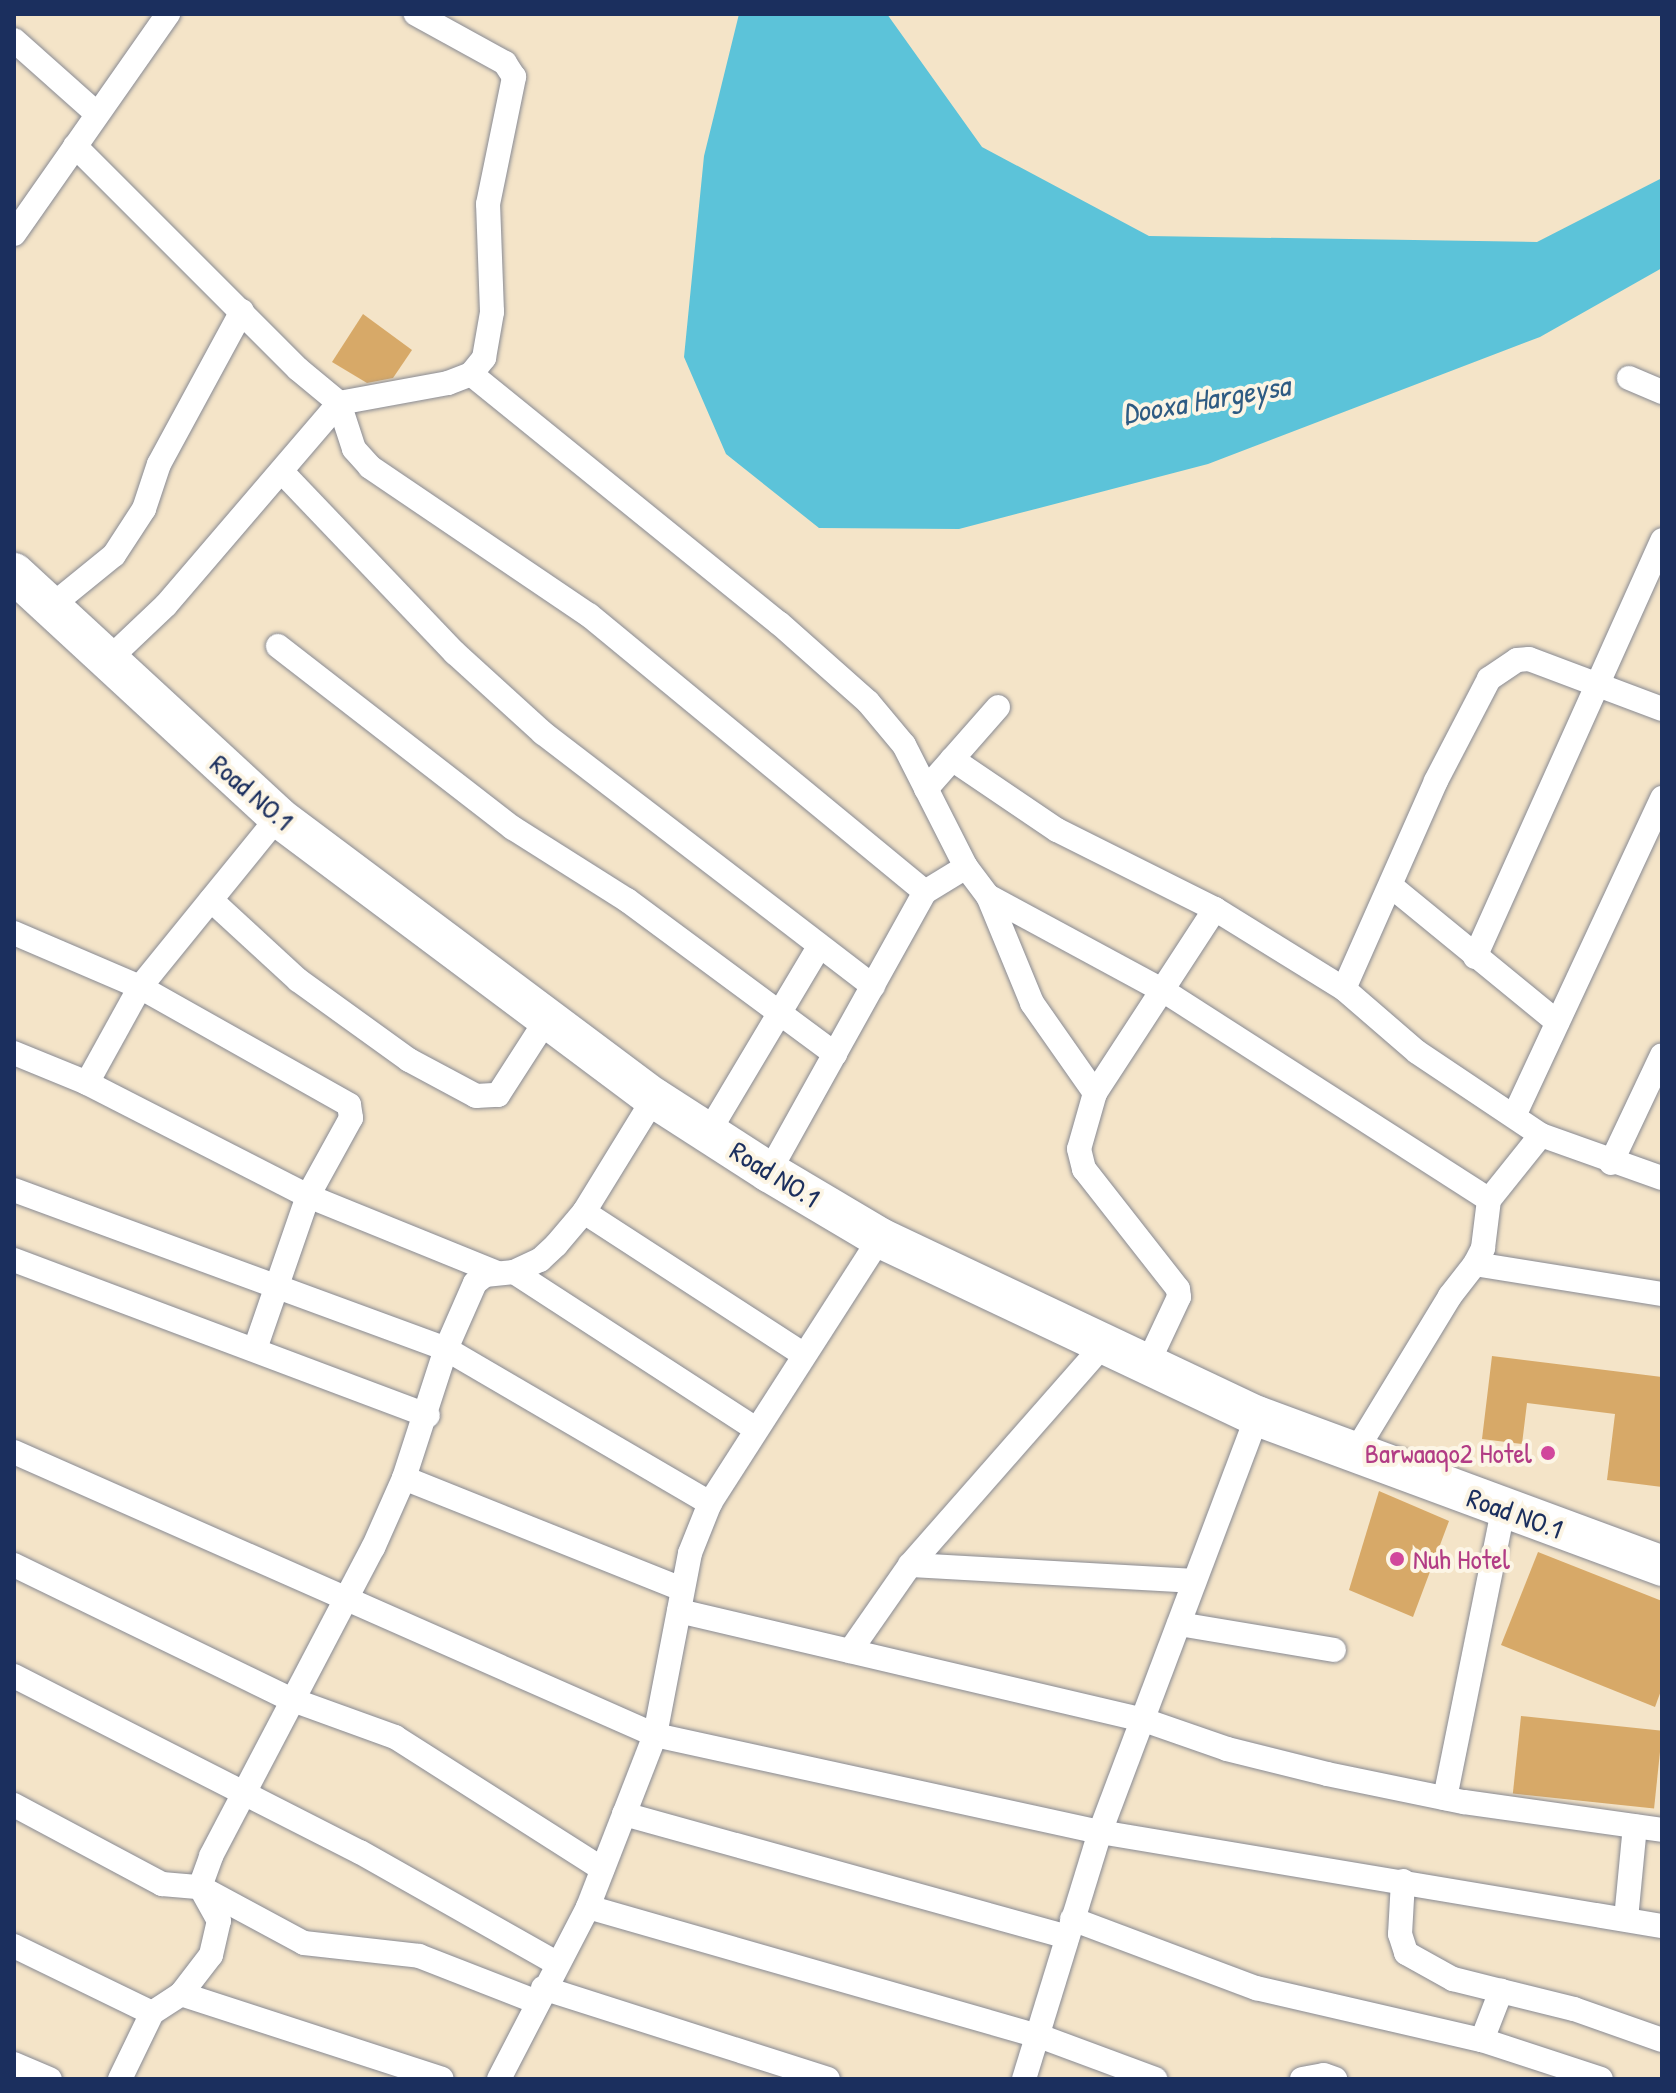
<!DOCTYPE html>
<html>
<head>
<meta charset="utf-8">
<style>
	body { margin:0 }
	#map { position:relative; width:1676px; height:2093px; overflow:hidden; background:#f4e4c8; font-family:"Patrick Hand",sans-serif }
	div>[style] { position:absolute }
	.water>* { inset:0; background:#5cc3d9 }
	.building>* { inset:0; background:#d7a968; transform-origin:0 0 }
	.roads { filter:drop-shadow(0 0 2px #888a93) drop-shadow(0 0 2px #888a93) }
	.minor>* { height:24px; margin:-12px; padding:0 12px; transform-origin:12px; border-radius:12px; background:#fff }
	.trunk>* { height:40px; margin:-20px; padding:0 20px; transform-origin:20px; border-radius:20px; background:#fff }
	.dots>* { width:22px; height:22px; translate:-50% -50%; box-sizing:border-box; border:4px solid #fcf5e5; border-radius:50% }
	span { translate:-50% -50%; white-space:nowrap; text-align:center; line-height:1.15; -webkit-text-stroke:8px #fcf5e5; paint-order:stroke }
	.street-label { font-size:28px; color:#1b2f5e }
	.hotel-label { font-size:28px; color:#b23c85 }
	.right { translate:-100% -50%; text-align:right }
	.left { translate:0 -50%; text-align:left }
	.water-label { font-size:30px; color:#2e5b83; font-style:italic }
	.frame { position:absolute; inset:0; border:16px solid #1b2f5e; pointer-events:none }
</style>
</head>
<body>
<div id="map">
	<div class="water">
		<i style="clip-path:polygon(739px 14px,887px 14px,982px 147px,1149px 236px,1537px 242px,1662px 178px,1662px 268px,1540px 337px,1208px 464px,959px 529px,819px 528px,726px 454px,684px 357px,704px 156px)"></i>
	</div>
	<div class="building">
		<i style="clip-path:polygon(363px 314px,412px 350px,393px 378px,367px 383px,332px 362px)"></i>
		<i style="clip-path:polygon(1492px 1356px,1662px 1377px,1662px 1487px,1607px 1480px,1615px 1414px,1527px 1403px,1522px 1444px,1482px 1439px)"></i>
		<i style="clip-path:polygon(1379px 1491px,1449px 1521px,1413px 1617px,1349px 1590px)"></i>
		<i style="clip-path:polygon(1538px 1552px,1662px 1601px,1662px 1688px,1655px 1707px,1501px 1645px)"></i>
		<i style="left:1521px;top:1716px;width:142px;height:78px;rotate:6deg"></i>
	</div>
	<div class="roads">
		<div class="minor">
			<i style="left:14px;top:40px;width:111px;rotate:41.7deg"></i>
			<i style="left:75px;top:146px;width:315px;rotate:45deg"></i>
			<i style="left:298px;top:369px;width:53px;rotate:39.7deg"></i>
			<i style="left:339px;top:403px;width:48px;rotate:71.9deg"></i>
			<i style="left:354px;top:449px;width:24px;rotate:48deg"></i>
			<i style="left:370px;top:467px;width:264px;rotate:34.1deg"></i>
			<i style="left:589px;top:615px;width:435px;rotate:39.5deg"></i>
			<i style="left:14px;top:234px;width:269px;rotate:-55deg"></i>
			<i style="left:471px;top:374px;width:396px;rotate:39deg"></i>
			<i style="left:779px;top:623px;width:119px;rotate:41.6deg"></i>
			<i style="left:868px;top:702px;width:56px;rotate:50.1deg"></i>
			<i style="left:904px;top:745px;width:137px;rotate:63.1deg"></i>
			<i style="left:966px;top:867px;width:36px;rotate:53deg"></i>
			<i style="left:988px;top:896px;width:116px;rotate:67.6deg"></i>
			<i style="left:1032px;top:1003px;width:110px;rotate:55deg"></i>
			<i style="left:1629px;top:378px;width:36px;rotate:23deg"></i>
			<i style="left:282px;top:472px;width:250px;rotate:46.3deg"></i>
			<i style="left:455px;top:653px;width:119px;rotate:42.3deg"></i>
			<i style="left:543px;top:733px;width:416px;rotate:37.5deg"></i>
			<i style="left:50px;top:607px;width:82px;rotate:-39.1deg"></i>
			<i style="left:114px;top:555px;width:55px;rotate:-56.9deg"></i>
			<i style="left:144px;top:509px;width:47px;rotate:-71.6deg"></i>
			<i style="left:159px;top:464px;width:174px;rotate:-61.5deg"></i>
			<i style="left:278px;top:646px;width:297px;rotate:37.8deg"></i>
			<i style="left:513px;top:828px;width:135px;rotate:32.3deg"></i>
			<i style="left:627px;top:900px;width:259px;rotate:36.5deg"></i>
			<i style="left:107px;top:661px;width:81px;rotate:-43.5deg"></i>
			<i style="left:166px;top:605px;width:266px;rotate:-49.4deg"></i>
			<i style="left:339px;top:403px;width:111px;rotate:-10.4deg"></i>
			<i style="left:448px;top:383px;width:25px;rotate:-21deg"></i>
			<i style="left:471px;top:374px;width:21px;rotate:-51deg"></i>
			<i style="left:484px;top:358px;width:47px;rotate:-80.1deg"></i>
			<i style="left:492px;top:312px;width:108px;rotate:-92.1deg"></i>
			<i style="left:488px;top:204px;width:130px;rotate:-78.4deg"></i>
			<i style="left:514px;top:77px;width:17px;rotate:-123deg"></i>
			<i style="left:505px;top:63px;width:102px;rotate:-151.2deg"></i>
			<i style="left:1662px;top:709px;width:142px;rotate:-159.4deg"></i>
			<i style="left:1529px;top:659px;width:12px;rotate:175deg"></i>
			<i style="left:1517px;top:660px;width:34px;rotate:146deg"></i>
			<i style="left:1489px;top:679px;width:115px;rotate:117.5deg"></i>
			<i style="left:1436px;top:781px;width:227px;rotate:113.9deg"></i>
			<i style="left:1344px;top:989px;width:96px;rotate:40.8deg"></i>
			<i style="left:1417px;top:1052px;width:149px;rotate:33.8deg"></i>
			<i style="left:1541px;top:1135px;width:128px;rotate:19.6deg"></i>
			<i style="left:952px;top:759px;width:127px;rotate:34.1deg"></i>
			<i style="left:1057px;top:830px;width:177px;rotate:26.6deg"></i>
			<i style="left:1215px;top:909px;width:220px;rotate:123.1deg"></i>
			<i style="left:1095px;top:1093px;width:58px;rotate:105.9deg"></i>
			<i style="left:1079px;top:1149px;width:21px;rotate:76deg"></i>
			<i style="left:1084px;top:1169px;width:152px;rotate:51.9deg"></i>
			<i style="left:1178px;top:1289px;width:8px;rotate:83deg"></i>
			<i style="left:1179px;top:1297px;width:75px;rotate:115.2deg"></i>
			<i style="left:926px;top:789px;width:109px;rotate:-48.7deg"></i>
			<i style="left:1391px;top:886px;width:215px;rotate:39.3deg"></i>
			<i style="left:988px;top:896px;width:200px;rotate:28.4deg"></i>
			<i style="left:1164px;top:991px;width:386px;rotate:32.7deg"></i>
			<i style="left:211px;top:900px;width:118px;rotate:42.6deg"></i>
			<i style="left:298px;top:980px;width:137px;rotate:35.8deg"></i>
			<i style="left:409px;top:1060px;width:76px;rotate:28.2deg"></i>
			<i style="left:476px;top:1096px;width:22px;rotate:-3deg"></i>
			<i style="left:498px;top:1095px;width:90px;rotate:-57.2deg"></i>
			<i style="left:1215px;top:909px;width:152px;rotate:31.8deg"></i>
			<i style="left:14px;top:933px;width:137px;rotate:23.2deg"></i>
			<i style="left:140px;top:987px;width:240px;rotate:29.4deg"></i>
			<i style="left:349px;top:1105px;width:13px;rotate:81deg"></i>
			<i style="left:351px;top:1118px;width:89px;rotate:118.9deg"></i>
			<i style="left:308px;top:1196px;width:162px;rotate:109.1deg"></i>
			<i style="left:1475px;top:957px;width:457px;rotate:-65.8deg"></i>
			<i style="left:14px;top:1053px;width:79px;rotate:22.3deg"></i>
			<i style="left:87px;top:1083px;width:248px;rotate:27.1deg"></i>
			<i style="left:308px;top:1196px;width:202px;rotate:22.1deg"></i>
			<i style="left:87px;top:1083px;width:110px;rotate:-61.1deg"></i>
			<i style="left:140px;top:987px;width:219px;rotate:-50.9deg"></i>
			<i style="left:1514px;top:1116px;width:351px;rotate:-65deg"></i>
			<i style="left:708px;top:1133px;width:217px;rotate:-59.2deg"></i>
			<i style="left:1611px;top:1163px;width:119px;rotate:-64.7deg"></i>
			<i style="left:769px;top:1172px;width:321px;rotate:-60.9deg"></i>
			<i style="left:925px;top:892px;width:48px;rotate:-31.4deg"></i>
			<i style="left:14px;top:1190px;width:460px;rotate:20.2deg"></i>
			<i style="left:446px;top:1349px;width:306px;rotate:30.3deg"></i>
			<i style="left:584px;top:1212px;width:261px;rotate:33deg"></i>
			<i style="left:14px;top:1260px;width:442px;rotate:20.6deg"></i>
			<i style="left:1475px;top:1264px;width:189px;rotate:9.1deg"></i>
			<i style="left:514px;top:1272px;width:288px;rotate:33deg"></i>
			<i style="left:14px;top:1452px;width:701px;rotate:23.82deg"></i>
			<i style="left:655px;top:1735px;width:455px;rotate:12.3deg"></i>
			<i style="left:1100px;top:1832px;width:570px;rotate:9.5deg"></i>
			<i style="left:1354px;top:1454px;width:185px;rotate:-58.7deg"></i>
			<i style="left:1450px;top:1296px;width:41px;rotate:-52deg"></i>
			<i style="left:1475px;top:1264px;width:18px;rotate:-63deg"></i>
			<i style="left:1483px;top:1248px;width:48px;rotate:-82.9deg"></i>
			<i style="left:1489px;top:1200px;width:83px;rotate:-51.3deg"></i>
			<i style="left:404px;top:1478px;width:298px;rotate:21.8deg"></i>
			<i style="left:14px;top:1565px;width:307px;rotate:25.9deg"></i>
			<i style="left:290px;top:1699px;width:112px;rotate:19.9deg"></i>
			<i style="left:395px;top:1737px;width:246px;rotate:32.5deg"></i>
			<i style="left:910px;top:1565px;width:283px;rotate:3.2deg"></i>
			<i style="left:679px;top:1611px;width:474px;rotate:13.2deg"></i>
			<i style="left:1141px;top:1719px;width:91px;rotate:19.2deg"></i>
			<i style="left:1227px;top:1749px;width:103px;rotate:14deg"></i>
			<i style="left:1327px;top:1774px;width:140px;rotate:11.6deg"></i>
			<i style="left:1464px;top:1802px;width:200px;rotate:8deg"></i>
			<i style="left:1179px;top:1624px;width:157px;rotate:9.5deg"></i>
			<i style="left:850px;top:1651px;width:105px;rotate:-55.1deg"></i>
			<i style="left:910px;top:1565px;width:293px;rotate:-48.7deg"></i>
			<i style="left:14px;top:1676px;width:388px;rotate:27deg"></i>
			<i style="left:360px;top:1852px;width:227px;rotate:29.5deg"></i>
			<i style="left:1445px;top:1798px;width:294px;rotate:-78.6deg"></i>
			<i style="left:14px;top:1805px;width:168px;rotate:28.1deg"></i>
			<i style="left:162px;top:1884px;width:38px;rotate:5deg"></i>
			<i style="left:200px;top:1887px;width:118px;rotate:28.3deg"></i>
			<i style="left:304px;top:1943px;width:116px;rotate:6.4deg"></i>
			<i style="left:419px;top:1956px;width:127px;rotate:21.3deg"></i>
			<i style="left:624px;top:1814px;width:460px;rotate:15.5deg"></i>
			<i style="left:1403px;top:1881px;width:53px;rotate:93.2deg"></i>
			<i style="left:1400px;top:1934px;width:20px;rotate:72deg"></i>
			<i style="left:1406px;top:1953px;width:54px;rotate:29deg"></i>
			<i style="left:1453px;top:1979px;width:49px;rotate:14deg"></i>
			<i style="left:588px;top:1907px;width:469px;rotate:16deg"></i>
			<i style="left:1039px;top:2036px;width:124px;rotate:20.3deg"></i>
			<i style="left:1072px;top:1919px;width:197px;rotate:20.6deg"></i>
			<i style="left:1256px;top:1988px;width:232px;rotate:13deg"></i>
			<i style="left:1482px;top:2040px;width:125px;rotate:18.1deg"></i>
			<i style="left:1626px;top:1919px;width:93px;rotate:-84.5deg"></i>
			<i style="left:14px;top:1946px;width:153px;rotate:25.9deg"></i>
			<i style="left:543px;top:1988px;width:299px;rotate:17.7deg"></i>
			<i style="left:181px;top:1994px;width:274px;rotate:18deg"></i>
			<i style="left:1482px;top:2040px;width:53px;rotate:-68.8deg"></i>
			<i style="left:1501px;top:1991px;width:75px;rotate:13.9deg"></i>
			<i style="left:1574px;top:2009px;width:93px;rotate:19.4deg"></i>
			<i style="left:14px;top:2064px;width:39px;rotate:23deg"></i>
			<i style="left:120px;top:2079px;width:73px;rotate:-64.1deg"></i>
			<i style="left:152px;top:2013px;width:35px;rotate:-33deg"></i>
			<i style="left:181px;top:1994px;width:49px;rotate:-52.4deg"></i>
			<i style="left:211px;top:1955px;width:35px;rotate:-77deg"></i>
			<i style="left:219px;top:1921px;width:39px;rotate:-119deg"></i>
			<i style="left:200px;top:1887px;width:33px;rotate:-70deg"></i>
			<i style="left:211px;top:1856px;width:348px;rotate:-62.3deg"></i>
			<i style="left:373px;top:1548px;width:77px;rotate:-66.1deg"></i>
			<i style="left:404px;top:1478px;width:136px;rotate:-72deg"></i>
			<i style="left:446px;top:1349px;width:72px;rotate:-66.3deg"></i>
			<i style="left:475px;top:1283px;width:13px;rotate:-39deg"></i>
			<i style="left:485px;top:1275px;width:29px;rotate:-6deg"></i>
			<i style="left:514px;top:1272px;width:29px;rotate:-25deg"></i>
			<i style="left:540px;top:1260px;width:22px;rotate:-43deg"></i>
			<i style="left:556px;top:1245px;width:43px;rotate:-49.7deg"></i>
			<i style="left:584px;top:1212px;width:134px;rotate:-58.4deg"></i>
			<i style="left:499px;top:2079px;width:194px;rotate:-62.6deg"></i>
			<i style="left:588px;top:1907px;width:185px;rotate:-68.7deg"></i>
			<i style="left:655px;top:1735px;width:185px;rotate:-79.1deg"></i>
			<i style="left:690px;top:1553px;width:54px;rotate:-68.2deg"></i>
			<i style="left:710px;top:1503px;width:315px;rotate:-57.3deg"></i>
			<i style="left:1024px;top:2079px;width:258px;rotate:-72.9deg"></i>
			<i style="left:1100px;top:1832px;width:445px;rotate:-69.3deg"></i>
			<i style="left:1302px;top:2079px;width:22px;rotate:-10deg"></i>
			<i style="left:1324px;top:2075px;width:12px;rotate:20deg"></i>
		</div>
		<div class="trunk">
			<i style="left:14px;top:573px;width:359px;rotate:42.7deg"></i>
			<i style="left:278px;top:817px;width:469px;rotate:36.8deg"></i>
			<i style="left:654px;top:1098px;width:137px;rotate:32.8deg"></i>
			<i style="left:769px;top:1172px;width:129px;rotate:30.7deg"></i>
			<i style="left:880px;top:1238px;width:417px;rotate:25.3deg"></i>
			<i style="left:1257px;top:1416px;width:432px;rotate:20.3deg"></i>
		</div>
	</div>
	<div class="dots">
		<i style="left:1548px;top:1453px;background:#d1479c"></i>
		<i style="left:1397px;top:1559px;background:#d1479c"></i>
	</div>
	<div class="street-label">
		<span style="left:252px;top:792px;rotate:41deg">Road NO.1</span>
		<span style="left:775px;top:1174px;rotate:32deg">Road NO.1</span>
		<span style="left:1515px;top:1513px;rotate:20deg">Road NO.1</span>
	</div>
	<div class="hotel-label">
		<span class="right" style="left:1532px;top:1453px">Barwaaqo2 Hotel</span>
		<span class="left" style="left:1413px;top:1559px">Nuh Hotel</span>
	</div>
	<div class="water-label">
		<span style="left:1206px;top:399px;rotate:-10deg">Dooxa Hargeysa</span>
	</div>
	<div class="frame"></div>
</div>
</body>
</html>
